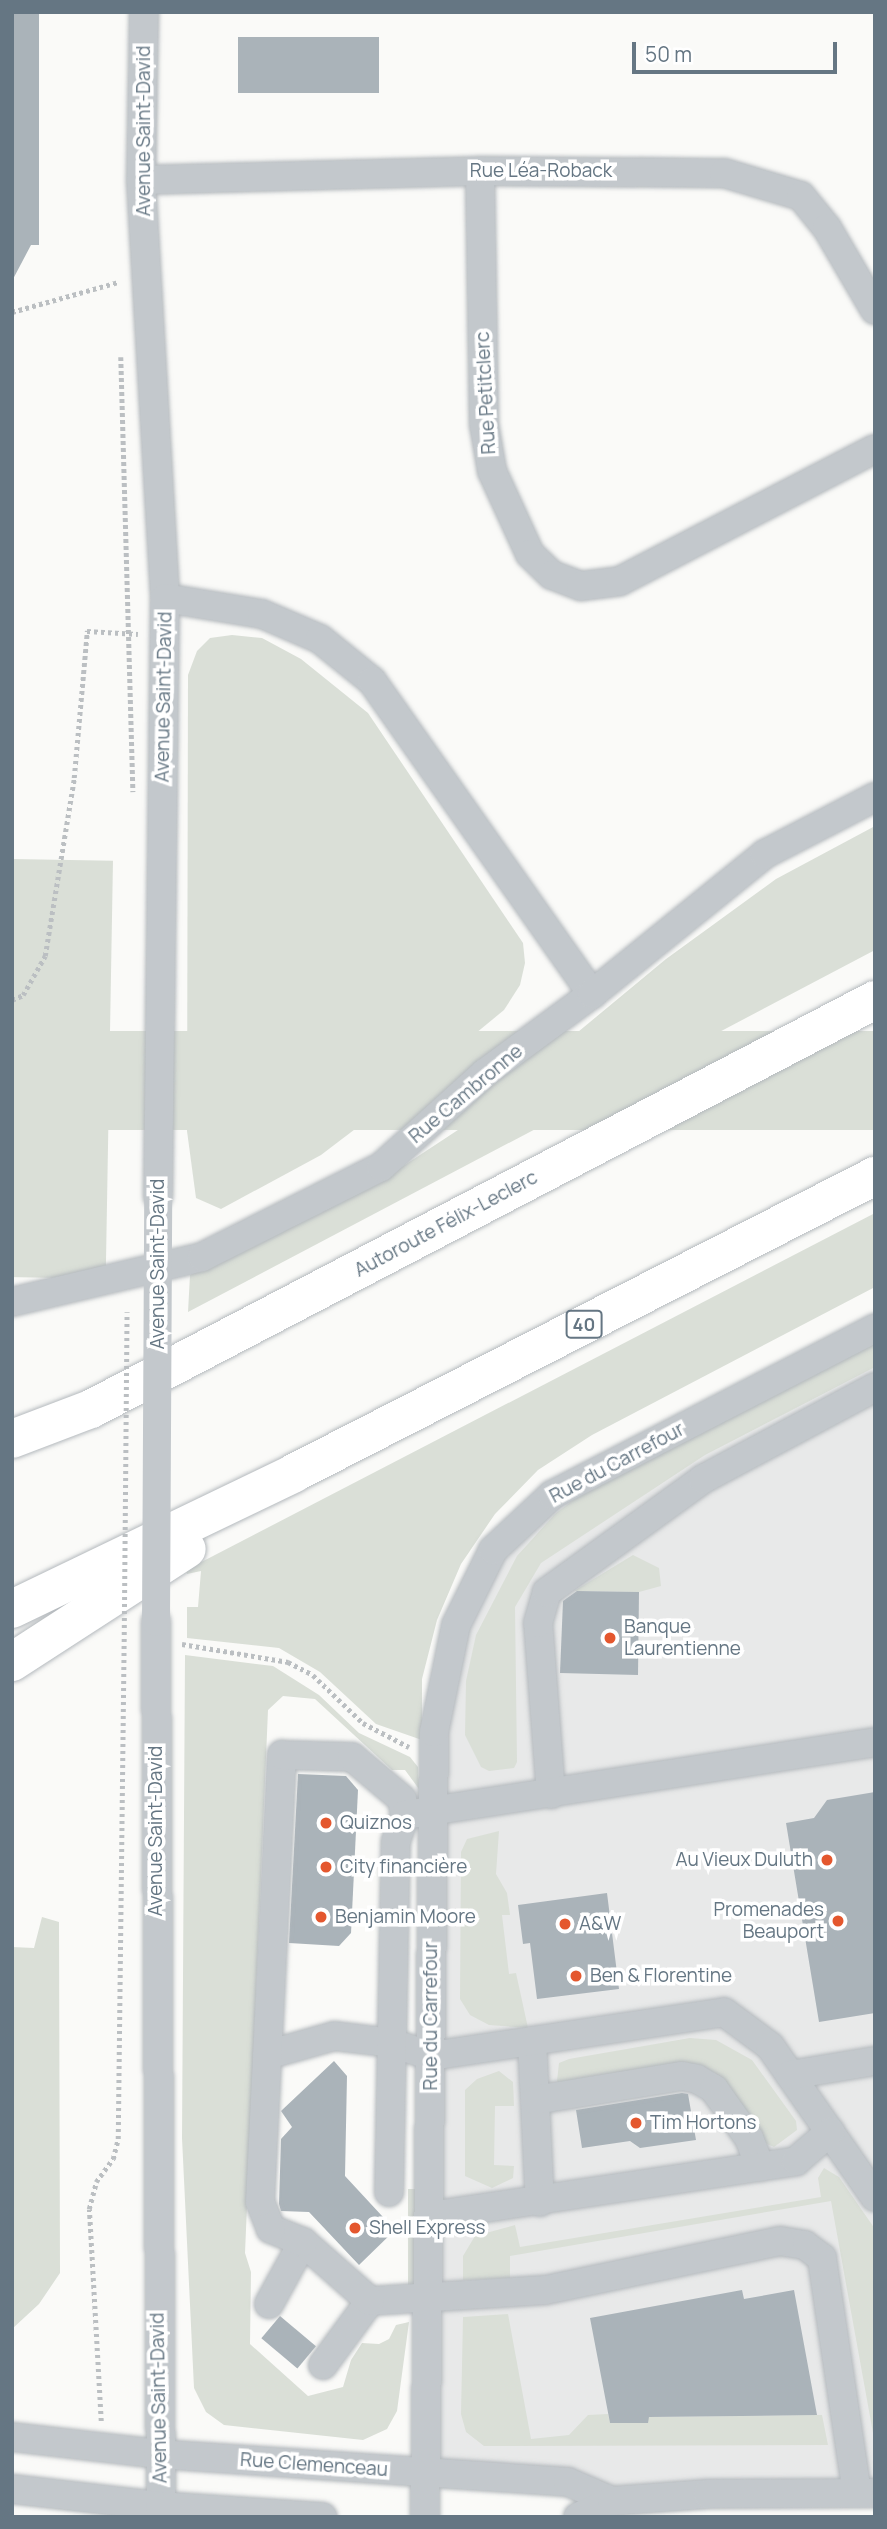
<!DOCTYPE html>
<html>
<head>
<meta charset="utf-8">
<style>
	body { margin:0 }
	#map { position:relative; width:887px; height:2529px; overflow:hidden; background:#fafaf8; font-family:Manrope,sans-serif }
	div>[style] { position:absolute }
	.built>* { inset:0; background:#e8e9e9 }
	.green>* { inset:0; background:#dadfd7; transform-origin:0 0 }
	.building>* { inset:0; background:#aab3b9; transform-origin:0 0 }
	.path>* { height:4.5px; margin-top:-2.25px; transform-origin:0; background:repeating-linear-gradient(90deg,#bbbfc2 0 3.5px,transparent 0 7px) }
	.roads { filter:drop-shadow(0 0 2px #b4b9bd) drop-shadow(0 0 2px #b4b9bd) }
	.minor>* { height:28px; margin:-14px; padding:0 14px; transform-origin:14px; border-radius:14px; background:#c3c8cc }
	.highway>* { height:38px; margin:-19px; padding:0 19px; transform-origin:19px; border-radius:19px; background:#fff }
	.path-bridge>* { height:4.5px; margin-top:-2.25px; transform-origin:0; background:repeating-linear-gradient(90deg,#bbbfc2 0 3.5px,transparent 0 7px) }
	.minor-bridge>* { height:28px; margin:-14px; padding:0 14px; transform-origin:14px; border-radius:14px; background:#c3c8cc }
	.dots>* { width:19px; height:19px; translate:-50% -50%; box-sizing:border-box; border:4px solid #fff; border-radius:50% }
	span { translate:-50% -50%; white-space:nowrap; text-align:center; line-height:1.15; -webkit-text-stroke:7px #fff; paint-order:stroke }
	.shield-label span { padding:2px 5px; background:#fff; border:2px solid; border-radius:5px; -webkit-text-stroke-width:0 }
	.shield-label { font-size:18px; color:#657683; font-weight:700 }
	.street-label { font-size:19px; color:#657683 }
	.poi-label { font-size:19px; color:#657683 }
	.left { translate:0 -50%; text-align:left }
	.right { translate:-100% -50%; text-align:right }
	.frame { position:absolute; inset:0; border:14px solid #657683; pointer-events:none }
	.scale { position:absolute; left:632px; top:42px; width:205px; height:32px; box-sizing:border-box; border:4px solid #657683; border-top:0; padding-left:9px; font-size:21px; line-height:24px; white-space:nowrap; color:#657683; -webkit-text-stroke:5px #fff; paint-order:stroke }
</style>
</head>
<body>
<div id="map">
	<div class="built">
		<i style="clip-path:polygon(875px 1328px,875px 2493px,427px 2488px,434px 1732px,493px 1550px,552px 1495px)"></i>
	</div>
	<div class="green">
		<i style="clip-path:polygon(232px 635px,262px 638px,301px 659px,368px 713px,523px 943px,525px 963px,520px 985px,504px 1010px,413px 1085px,321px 1155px,221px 1209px,196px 1198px,187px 1131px,188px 675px,197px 651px,210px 638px)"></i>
		<i style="clip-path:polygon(875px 826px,875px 950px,188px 1312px,190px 1275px,388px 1176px,467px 1124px,666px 959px,776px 879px)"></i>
		<i style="left:12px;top:859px;width:101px;height:418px;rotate:1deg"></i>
		<i style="left:875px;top:1031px;width:99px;height:776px;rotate:90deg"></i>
		<i style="clip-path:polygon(875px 1213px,875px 1287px,592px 1435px,538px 1470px,495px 1514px,461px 1564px,437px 1620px,422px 1679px,422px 1740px,376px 1724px,320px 1672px,279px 1648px,187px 1638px,187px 1607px,198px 1607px,201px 1571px,187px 1574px,186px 1570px)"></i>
		<i style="clip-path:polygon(875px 1335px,875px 1367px,705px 1455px,541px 1563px,515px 1607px,517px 1762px,514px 1768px,489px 1771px,481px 1767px,465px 1735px,466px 1681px,476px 1635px,517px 1556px,555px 1514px,606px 1475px)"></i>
		<i style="clip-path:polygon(633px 1555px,659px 1568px,661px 1586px,639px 1592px,574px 1591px)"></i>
		<i style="clip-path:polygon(185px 1655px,273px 1666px,319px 1695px,359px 1733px,410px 1757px,418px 1767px,419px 1789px,405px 1770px,392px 1770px,315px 1699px,283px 1696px,268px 1710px,245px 2253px,251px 2272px,250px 2344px,308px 2396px,343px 2387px,351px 2360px,362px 2343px,379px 2344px,389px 2339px,396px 2325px,409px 2322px,397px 2411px,387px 2429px,363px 2440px,224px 2425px,206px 2412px,194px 2388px,182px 2138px)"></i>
		<i style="clip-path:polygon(499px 1831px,496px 1874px,507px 1893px,510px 1915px,502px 1915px,509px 1974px,516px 1973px,528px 2028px,489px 2025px,470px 2015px,460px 1999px,461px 1852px,467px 1839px)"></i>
		<i style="clip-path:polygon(42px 1917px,59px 1922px,60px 2273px,39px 2304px,12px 2329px,12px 1947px,34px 1948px)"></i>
		<i style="clip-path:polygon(690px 2038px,716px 2040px,752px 2060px,796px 2121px,797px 2130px,774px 2147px,767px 2144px,728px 2085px,562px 2085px,557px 2081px,559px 2063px,569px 2059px)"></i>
		<i style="clip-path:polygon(499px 2071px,513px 2082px,514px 2106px,495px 2106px,494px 2165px,514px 2166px,513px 2178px,492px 2188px,465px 2176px,465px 2090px,477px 2079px)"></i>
		<i style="clip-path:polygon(824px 2168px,839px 2177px,875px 2229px,875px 2444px,831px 2201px,510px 2256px,510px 2278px,463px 2280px,463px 2256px,475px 2236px,515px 2225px,520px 2247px,821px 2197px,818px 2178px)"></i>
		<i style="left:408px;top:2189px;width:7px;height:97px"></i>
		<i style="clip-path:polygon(508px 2314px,531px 2439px,569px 2435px,588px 2415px,608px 2414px,610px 2423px,647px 2423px,649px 2417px,817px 2415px,822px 2415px,828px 2445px,484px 2446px,466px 2432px,461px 2414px,463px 2317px)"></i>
	</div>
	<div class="building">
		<i style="clip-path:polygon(12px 12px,39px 12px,39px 245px,31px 245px,12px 281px)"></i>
		<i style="left:238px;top:37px;width:141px;height:56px"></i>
		<i style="clip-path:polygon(577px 1591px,639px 1592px,638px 1675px,560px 1673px,563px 1601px)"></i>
		<i style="clip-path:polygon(298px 1774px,346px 1776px,358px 1790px,351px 1933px,339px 1946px,289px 1943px)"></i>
		<i style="clip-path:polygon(875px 1792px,875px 2013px,819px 2022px,786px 1823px,814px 1818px,827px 1800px)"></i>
		<i style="clip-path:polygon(607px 1893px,619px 1989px,537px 1999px,530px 1943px,523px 1944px,518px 1905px)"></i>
		<i style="clip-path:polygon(334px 2061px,347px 2076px,345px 2176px,395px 2230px,359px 2265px,309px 2212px,281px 2211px,279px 2204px,281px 2139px,292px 2127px,281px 2111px)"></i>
		<i style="clip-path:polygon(682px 2093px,688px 2094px,696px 2140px,640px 2148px,630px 2141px,582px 2148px,576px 2110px)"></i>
		<i style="clip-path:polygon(742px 2290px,744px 2299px,794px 2290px,817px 2415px,649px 2417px,648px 2423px,610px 2423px,590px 2318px)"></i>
		<i style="left:280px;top:2316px;width:47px;height:29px;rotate:40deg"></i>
	</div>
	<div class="path">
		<i style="left:12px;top:312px;width:111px;rotate:-15.7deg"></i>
		<i style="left:121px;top:357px;width:435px;rotate:88.4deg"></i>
		<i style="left:12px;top:1000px;width:12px;rotate:-24deg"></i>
		<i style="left:23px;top:995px;width:45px;rotate:-60.6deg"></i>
		<i style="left:45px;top:956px;width:180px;rotate:-80.7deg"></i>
		<i style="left:74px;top:778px;width:148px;rotate:-84.9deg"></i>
		<i style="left:87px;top:631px;width:51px;rotate:3.4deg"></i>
		<i style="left:182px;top:1644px;width:108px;rotate:9.6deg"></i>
		<i style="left:288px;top:1662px;width:28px;rotate:27deg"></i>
		<i style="left:313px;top:1675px;width:69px;rotate:43.8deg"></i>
		<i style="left:363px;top:1723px;width:52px;rotate:27.6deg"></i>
		<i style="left:101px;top:2421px;width:212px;rotate:-93.2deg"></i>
		<i style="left:89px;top:2209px;width:28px;rotate:-75deg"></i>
		<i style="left:96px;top:2182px;width:29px;rotate:-54deg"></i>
		<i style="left:113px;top:2159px;width:21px;rotate:-76deg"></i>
		<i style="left:118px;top:2139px;width:504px;rotate:-89.32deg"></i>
	</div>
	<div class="roads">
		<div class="minor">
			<i style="left:144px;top:12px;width:168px;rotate:91deg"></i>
			<i style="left:141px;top:180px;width:419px;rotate:86.7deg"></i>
			<i style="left:165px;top:598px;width:598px;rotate:90.67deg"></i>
			<i style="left:480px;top:171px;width:253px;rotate:89.1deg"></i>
			<i style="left:484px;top:424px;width:48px;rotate:80.3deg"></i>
			<i style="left:492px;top:471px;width:91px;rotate:65.4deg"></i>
			<i style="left:530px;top:554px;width:30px;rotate:44deg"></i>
			<i style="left:552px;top:575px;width:31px;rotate:21deg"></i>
			<i style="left:581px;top:586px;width:39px;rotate:-7deg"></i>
			<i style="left:620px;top:581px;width:287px;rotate:-27.4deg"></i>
			<i style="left:141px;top:180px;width:339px;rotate:-1.5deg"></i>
			<i style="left:480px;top:171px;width:244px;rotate:0.5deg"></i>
			<i style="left:724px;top:173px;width:80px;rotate:16.6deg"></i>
			<i style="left:801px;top:196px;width:41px;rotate:50.9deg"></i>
			<i style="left:827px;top:228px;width:95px;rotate:59.7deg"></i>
			<i style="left:165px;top:598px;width:98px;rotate:9.4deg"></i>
			<i style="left:262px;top:614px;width:63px;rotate:23.3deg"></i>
			<i style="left:320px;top:639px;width:67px;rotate:38.9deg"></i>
			<i style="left:372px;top:681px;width:383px;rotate:54.9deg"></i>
			<i style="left:12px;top:1302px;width:195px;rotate:-13.3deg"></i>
			<i style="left:202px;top:1257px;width:200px;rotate:-26.7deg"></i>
			<i style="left:381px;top:1167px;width:140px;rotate:-42.1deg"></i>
			<i style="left:485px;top:1073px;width:133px;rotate:-36.4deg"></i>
			<i style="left:592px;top:994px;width:223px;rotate:-39deg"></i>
			<i style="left:765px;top:854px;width:124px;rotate:-27.4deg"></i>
			<i style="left:156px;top:1622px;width:895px;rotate:89.68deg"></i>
			<i style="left:551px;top:1794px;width:171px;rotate:-94.3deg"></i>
			<i style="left:538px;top:1623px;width:32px;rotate:-74deg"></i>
			<i style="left:547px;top:1592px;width:193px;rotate:-35.9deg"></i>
			<i style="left:703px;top:1479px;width:195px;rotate:-28.1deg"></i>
			<i style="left:532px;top:2041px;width:161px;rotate:87.2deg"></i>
			<i style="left:267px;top:2055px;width:70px;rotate:-15.8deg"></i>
			<i style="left:334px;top:2036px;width:58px;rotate:6.9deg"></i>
			<i style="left:392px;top:2043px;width:41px;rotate:18.4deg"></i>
			<i style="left:431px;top:2056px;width:296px;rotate:-8.5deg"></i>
			<i style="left:724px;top:2012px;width:57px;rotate:36.5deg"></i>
			<i style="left:770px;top:2046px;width:184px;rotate:55.2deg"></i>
			<i style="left:790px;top:2075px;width:86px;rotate:-9.4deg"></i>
			<i style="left:535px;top:2100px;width:149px;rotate:-9.3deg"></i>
			<i style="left:682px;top:2076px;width:15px;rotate:11deg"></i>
			<i style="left:697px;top:2079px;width:20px;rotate:30deg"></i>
			<i style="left:714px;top:2089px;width:60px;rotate:54.5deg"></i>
			<i style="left:749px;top:2138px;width:31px;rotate:69deg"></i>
			<i style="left:389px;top:2192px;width:351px;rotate:-88.9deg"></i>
			<i style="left:396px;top:1841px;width:28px;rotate:-71deg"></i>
			<i style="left:430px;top:2216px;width:370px;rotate:-8.5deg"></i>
			<i style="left:796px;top:2161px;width:45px;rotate:-40.5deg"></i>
			<i style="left:269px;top:2304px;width:71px;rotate:-61.3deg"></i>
			<i style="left:323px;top:2365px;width:79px;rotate:-53.7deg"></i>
			<i style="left:12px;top:2437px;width:147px;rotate:6.6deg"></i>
			<i style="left:158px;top:2454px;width:411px;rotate:3.9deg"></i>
			<i style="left:568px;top:2482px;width:48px;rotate:23.4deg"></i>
			<i style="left:12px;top:2489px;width:149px;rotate:6.6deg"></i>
			<i style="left:160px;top:2506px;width:163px;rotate:3.9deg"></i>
			<i style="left:857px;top:2493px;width:238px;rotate:-98.5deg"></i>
			<i style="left:822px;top:2258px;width:21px;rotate:-143deg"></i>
			<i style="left:805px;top:2245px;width:25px;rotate:-171deg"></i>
			<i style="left:780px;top:2241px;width:240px;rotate:168.2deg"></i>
			<i style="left:545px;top:2290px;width:175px;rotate:176.4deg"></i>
			<i style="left:370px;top:2301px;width:89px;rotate:-138.6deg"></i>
			<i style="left:303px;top:2242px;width:35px;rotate:-158deg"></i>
			<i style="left:271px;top:2229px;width:29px;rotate:-112deg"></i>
			<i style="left:260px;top:2202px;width:448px;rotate:-87.2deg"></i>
			<i style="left:282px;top:1755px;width:70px;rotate:1.6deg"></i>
			<i style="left:352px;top:1757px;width:65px;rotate:40deg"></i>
			<i style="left:402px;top:1799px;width:16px;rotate:79deg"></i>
			<i style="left:405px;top:1815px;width:476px;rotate:-8.8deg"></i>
			<i style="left:425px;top:2517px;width:785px;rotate:-89.34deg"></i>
			<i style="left:434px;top:1732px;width:109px;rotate:-78.4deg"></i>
			<i style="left:456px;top:1625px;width:84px;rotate:-63.7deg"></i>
			<i style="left:493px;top:1550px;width:81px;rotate:-43deg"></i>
			<i style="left:552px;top:1495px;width:364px;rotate:-27.3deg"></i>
			<i style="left:578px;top:2517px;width:38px;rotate:-25deg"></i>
			<i style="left:612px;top:2501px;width:96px;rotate:-4.2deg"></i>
			<i style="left:708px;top:2494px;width:167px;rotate:-0.3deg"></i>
		</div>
		<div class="highway">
			<i style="left:12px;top:1439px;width:85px;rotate:-20.8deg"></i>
			<i style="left:91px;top:1409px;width:884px;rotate:-27.55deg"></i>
			<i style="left:12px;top:1609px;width:313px;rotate:-25.7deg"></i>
			<i style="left:294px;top:1473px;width:653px;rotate:-27.08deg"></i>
			<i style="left:12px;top:1662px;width:208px;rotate:-32.9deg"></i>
		</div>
	</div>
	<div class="path-bridge">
		<i style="left:124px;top:1635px;width:323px;rotate:-89.5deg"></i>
	</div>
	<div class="minor-bridge">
		<i style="left:156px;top:1622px;width:426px;rotate:-89.7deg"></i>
	</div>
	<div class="dots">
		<i style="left:610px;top:1638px;background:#e4572e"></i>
		<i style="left:326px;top:1823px;background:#e4572e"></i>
		<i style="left:827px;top:1860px;background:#e4572e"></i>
		<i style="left:326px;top:1867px;background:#e4572e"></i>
		<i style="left:321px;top:1917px;background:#e4572e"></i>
		<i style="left:838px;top:1921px;background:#e4572e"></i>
		<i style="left:565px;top:1924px;background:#e4572e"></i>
		<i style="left:576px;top:1976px;background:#e4572e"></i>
		<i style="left:636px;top:2123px;background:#e4572e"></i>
		<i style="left:355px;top:2228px;background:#e4572e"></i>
	</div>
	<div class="shield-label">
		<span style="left:584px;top:1324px">40</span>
	</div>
	<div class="street-label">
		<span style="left:144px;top:131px;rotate:-90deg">Avenue Saint-David</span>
		<span style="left:541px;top:171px">Rue Léa-Roback</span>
		<span style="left:486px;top:393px;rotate:-93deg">Rue Petitclerc</span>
		<span style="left:164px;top:697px;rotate:-89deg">Avenue Saint-David</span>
		<span style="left:466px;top:1094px;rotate:-40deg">Rue Cambronne</span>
		<span style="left:446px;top:1224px;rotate:-28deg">Autoroute Félix-Leclerc</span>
		<span style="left:158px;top:1264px;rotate:-90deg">Avenue Saint-David</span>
		<span style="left:617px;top:1463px;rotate:-28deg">Rue du Carrefour</span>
		<span style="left:156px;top:1831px;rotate:-90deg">Avenue Saint-David</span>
		<span style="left:431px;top:2016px;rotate:-90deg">Rue du Carrefour</span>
		<span style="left:159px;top:2398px;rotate:-91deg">Avenue Saint-David</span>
		<span style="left:314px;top:2465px;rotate:4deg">Rue Clemenceau</span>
	</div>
	<div class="poi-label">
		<span class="left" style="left:624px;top:1638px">Banque<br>Laurentienne</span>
		<span class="left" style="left:340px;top:1823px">Quiznos</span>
		<span class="right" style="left:813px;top:1860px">Au Vieux Duluth</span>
		<span class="left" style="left:340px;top:1867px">City financière</span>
		<span class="right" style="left:824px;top:1921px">Promenades<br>Beauport</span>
		<span class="left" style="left:335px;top:1917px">Benjamin Moore</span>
		<span class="left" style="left:579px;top:1924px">A&amp;W</span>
		<span class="left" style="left:590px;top:1976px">Ben &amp; Florentine</span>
		<span class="left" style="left:650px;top:2123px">Tim Hortons</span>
		<span class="left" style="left:369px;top:2228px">Shell Express</span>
	</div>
	<div class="frame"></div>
	<div class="scale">50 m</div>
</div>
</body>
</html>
